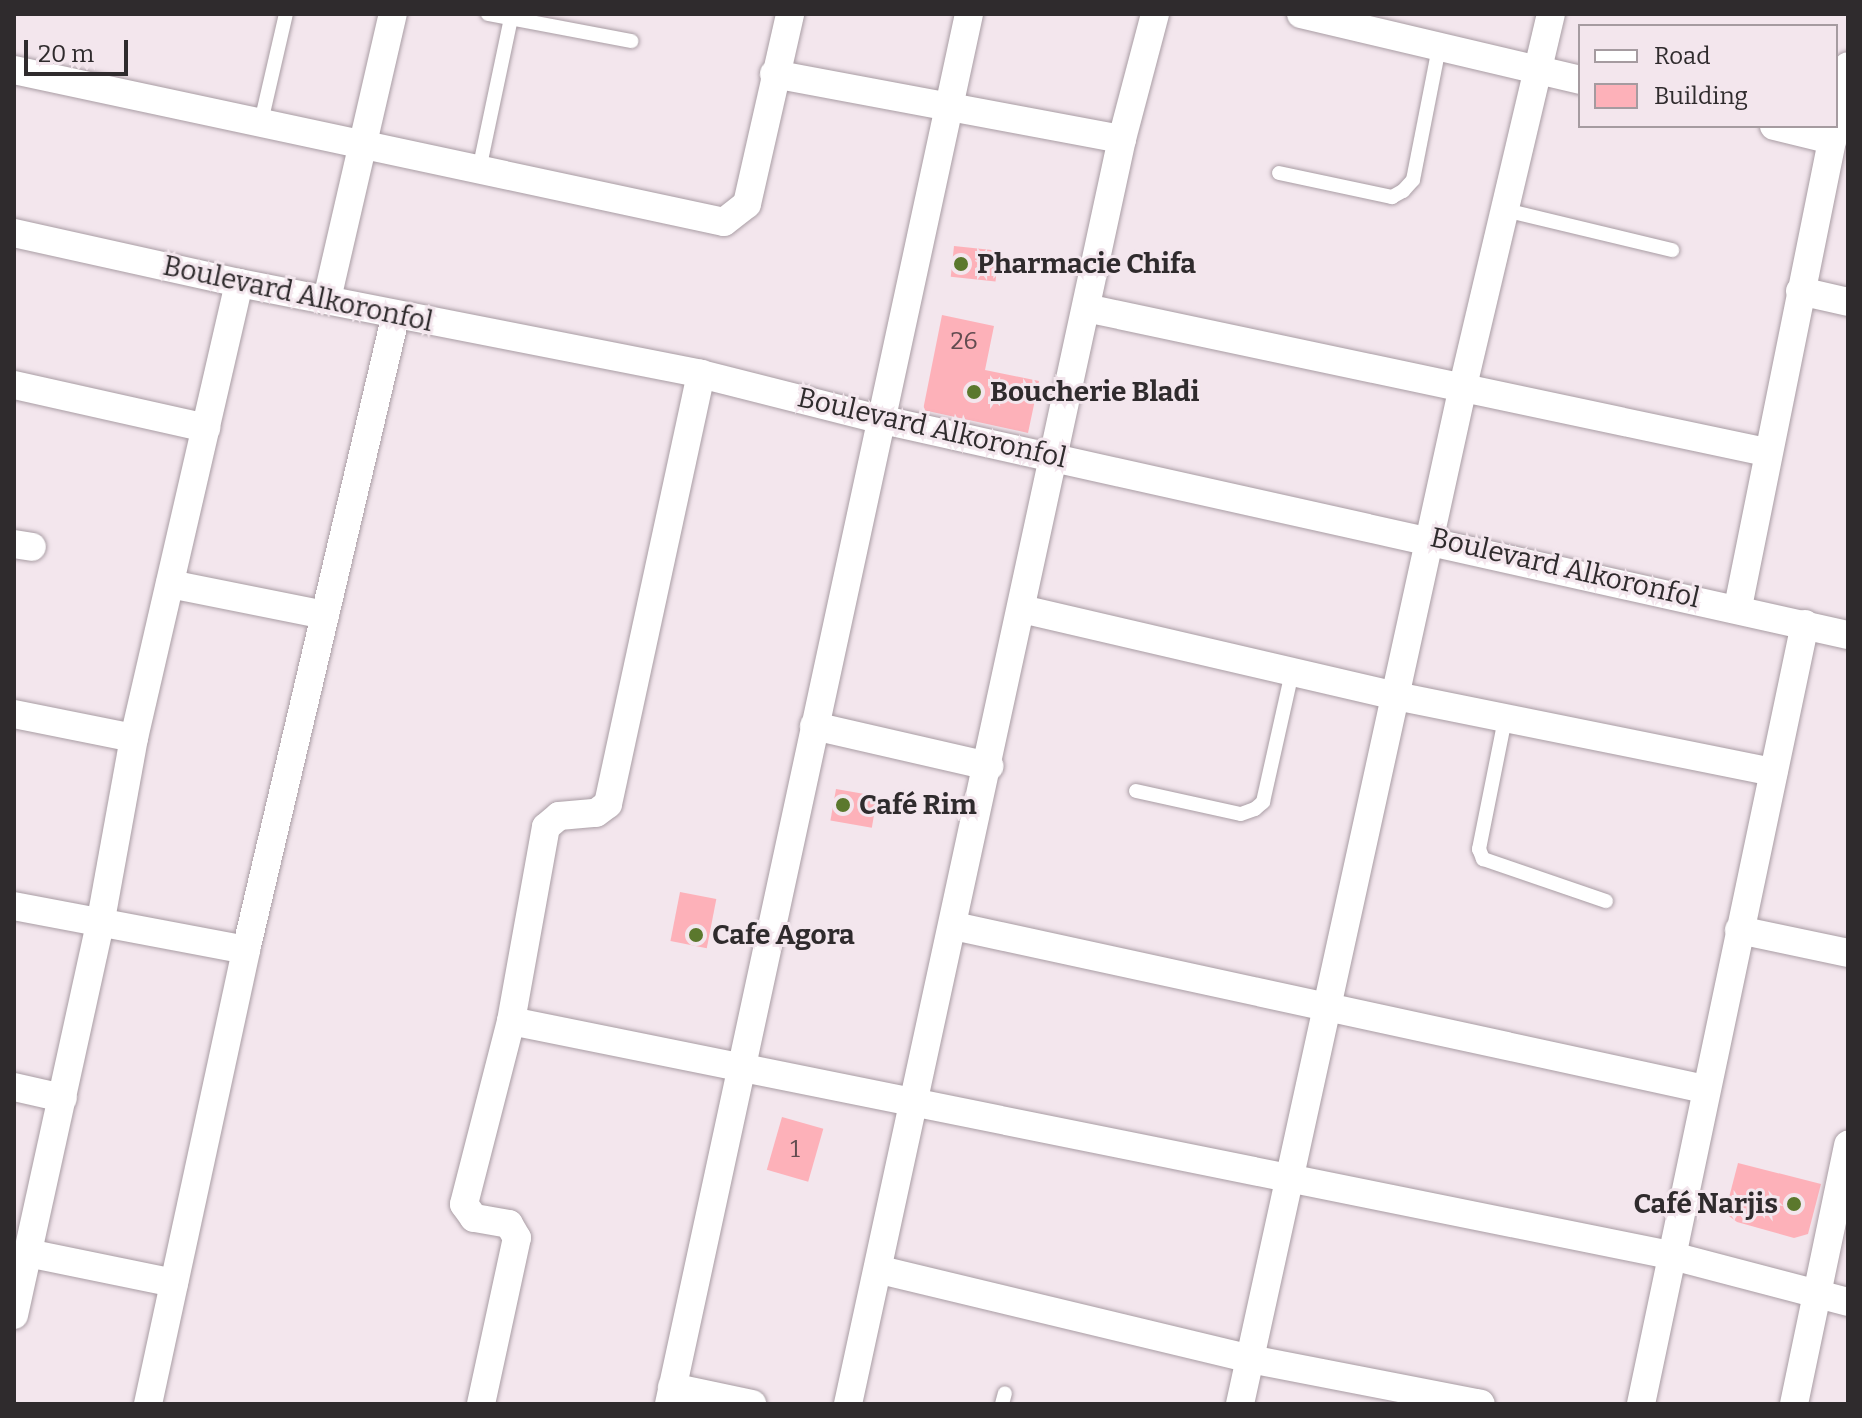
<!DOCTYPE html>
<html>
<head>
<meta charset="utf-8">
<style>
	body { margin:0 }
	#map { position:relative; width:1862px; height:1418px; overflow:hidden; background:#f3e6ed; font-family:Bitter,serif }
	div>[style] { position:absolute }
	.building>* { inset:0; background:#fdb1b9; transform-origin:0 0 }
	.roads { filter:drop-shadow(0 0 2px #a99da4) drop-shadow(0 0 2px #a99da4) }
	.service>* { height:14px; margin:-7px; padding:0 7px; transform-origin:7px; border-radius:7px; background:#fff }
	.minor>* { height:28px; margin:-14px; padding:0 14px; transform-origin:14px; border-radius:14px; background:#fff }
	.dots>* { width:22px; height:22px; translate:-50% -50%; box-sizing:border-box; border:4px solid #f3e6ed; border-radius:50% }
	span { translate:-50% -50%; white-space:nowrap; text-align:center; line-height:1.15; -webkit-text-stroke:6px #f3e6ed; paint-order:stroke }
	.number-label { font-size:24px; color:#624c50 }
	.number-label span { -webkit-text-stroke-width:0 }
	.poi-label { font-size:28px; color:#2f2b2d; font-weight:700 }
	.left { translate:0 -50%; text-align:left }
	.right { translate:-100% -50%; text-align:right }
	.street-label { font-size:28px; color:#2f2b2d }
	.frame { position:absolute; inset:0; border:16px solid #2f2b2d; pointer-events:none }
	.legend { position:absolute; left:1578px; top:24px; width:260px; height:104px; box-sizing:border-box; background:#f3e6ed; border:2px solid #a59ba0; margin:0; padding:10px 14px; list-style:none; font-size:24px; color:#2f2b2d }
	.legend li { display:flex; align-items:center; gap:16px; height:40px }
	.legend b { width:40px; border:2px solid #a59ba0 }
	.scale { position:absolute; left:24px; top:40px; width:104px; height:36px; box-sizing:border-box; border:4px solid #2f2b2d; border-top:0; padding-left:10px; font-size:24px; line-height:28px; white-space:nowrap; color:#2f2b2d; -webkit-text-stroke:6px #f3e6ed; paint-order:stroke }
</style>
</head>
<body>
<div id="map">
	<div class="building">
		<i style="left:954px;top:246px;width:45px;height:31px;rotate:6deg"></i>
		<i style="clip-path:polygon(942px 315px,994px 326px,985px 370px,1039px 381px,1028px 433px,923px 410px)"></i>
		<i style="left:836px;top:789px;width:42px;height:32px;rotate:10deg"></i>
		<i style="left:680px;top:892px;width:37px;height:50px;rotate:11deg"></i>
		<i style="left:782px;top:1117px;width:43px;height:55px;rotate:16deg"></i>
		<i style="clip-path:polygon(1738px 1163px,1821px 1184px,1808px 1234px,1794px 1238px,1737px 1222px,1725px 1213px)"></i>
	</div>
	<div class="roads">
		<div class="service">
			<i style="left:488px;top:14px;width:146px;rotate:10.7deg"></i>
			<i style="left:261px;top:122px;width:111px;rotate:-77deg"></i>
			<i style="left:479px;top:170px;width:155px;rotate:-78.1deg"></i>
			<i style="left:1279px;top:173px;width:116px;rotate:12deg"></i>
			<i style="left:1392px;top:197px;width:13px;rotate:-29deg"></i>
			<i style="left:1403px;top:191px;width:15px;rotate:-48deg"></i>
			<i style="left:1413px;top:180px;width:136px;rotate:-78.9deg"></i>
			<i style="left:1505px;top:210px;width:172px;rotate:13.5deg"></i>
			<i style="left:1505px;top:719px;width:133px;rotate:101.3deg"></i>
			<i style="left:1479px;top:849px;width:11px;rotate:68deg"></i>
			<i style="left:1483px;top:859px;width:130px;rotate:18.9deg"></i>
			<i style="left:1136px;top:791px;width:107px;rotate:12.4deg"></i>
			<i style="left:1241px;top:814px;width:15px;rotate:-20deg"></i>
			<i style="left:1255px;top:809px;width:11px;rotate:-41deg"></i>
			<i style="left:1263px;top:802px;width:133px;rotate:-77.4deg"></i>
			<i style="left:1002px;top:1404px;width:11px;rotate:-75deg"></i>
		</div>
		<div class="minor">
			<i style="left:1301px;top:14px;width:287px;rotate:13.3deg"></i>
			<i style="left:14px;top:70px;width:726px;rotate:12.08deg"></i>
			<i style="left:724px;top:222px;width:29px;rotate:-38deg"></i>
			<i style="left:747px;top:204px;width:195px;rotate:-77.2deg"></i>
			<i style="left:774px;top:74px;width:354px;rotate:10.6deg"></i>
			<i style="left:1836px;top:123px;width:58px;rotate:-78.1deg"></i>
			<i style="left:1774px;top:126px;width:60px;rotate:13.6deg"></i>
			<i style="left:14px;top:233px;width:230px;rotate:12.5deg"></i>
			<i style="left:239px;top:283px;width:471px;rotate:11.1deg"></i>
			<i style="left:701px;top:374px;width:184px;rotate:14.2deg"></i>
			<i style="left:879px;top:419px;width:993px;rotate:12.57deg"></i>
			<i style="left:1800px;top:291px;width:49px;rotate:12.9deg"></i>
			<i style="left:327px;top:299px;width:293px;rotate:-77deg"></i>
			<i style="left:1086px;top:308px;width:695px;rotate:11.96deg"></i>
			<i style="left:14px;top:385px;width:197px;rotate:12.6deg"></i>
			<i style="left:14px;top:544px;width:18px;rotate:9deg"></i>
			<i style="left:170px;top:584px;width:158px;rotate:11.3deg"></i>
			<i style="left:1738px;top:607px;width:491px;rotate:-78.6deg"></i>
			<i style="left:1022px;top:609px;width:384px;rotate:13.1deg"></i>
			<i style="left:1396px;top:696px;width:385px;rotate:11.4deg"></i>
			<i style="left:14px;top:714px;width:122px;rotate:11.3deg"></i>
			<i style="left:814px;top:726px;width:180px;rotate:12.9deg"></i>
			<i style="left:14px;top:906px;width:236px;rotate:10.7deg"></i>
			<i style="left:954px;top:926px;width:768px;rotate:12.25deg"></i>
			<i style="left:1739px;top:930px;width:111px;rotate:11.9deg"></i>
			<i style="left:511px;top:1021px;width:1181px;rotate:11.42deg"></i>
			<i style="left:1669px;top:1255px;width:185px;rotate:14.7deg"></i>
			<i style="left:14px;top:1087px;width:50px;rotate:12.7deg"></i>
			<i style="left:28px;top:1253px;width:149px;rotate:11.6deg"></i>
			<i style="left:880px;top:1270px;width:381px;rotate:13.5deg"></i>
			<i style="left:1250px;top:1359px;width:235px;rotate:11deg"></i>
			<i style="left:14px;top:1315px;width:399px;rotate:-77.6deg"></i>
			<i style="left:100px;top:925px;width:190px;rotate:-79.7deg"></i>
			<i style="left:134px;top:738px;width:467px;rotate:-77deg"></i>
			<i style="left:672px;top:1387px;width:82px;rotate:12deg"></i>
			<i style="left:148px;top:1404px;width:464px;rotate:-77.8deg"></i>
			<i style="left:246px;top:950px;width:653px;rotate:-76.73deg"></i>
			<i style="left:481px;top:1404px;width:170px;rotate:-77.8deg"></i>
			<i style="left:517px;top:1238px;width:16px;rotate:-120deg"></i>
			<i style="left:509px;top:1224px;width:36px;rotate:-170deg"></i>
			<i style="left:474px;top:1218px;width:17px;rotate:-126deg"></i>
			<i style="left:464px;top:1204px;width:189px;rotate:-75.6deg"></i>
			<i style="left:511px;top:1021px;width:197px;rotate:-79.8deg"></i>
			<i style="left:546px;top:827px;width:17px;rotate:-40deg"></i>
			<i style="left:559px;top:816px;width:37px;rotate:-5deg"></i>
			<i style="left:596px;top:813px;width:15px;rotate:-37deg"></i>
			<i style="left:608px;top:804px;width:440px;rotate:-77.8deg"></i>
			<i style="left:669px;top:1404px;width:1422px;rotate:-77.82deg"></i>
			<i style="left:848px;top:1404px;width:1294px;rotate:-77.78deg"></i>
			<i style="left:1122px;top:139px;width:129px;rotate:-75.2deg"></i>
			<i style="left:1240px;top:1404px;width:1042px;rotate:-77.64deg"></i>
			<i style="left:1463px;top:386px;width:382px;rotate:-76.7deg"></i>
			<i style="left:1641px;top:1404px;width:797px;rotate:-78.13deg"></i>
			<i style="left:1794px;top:1404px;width:265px;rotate:-78.2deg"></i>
		</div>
	</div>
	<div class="dots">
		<i style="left:961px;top:264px;background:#5b782d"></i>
		<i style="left:974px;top:392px;background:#5b782d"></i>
		<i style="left:843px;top:805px;background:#5b782d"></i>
		<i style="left:696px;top:935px;background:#5b782d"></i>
		<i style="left:1794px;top:1204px;background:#5b782d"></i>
	</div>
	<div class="number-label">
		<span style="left:964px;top:342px">26</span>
		<span style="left:795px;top:1150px">1</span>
	</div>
	<div class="poi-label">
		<span class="left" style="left:977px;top:264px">Pharmacie Chifa</span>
		<span class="left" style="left:990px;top:392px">Boucherie Bladi</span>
		<span class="left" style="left:859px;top:805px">Café Rim</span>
		<span class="left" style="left:712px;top:935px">Cafe Agora</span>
		<span class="right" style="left:1778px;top:1204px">Café Narjis</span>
	</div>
	<div class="street-label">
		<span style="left:298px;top:294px;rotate:12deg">Boulevard Alkoronfol</span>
		<span style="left:932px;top:428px;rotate:13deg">Boulevard Alkoronfol</span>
		<span style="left:1565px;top:568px;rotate:13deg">Boulevard Alkoronfol</span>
	</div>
	<div class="frame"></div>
	<ul class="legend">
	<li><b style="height:10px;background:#fff"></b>Road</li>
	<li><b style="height:22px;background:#fdb1b9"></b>Building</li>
	</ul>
	<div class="scale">20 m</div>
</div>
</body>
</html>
